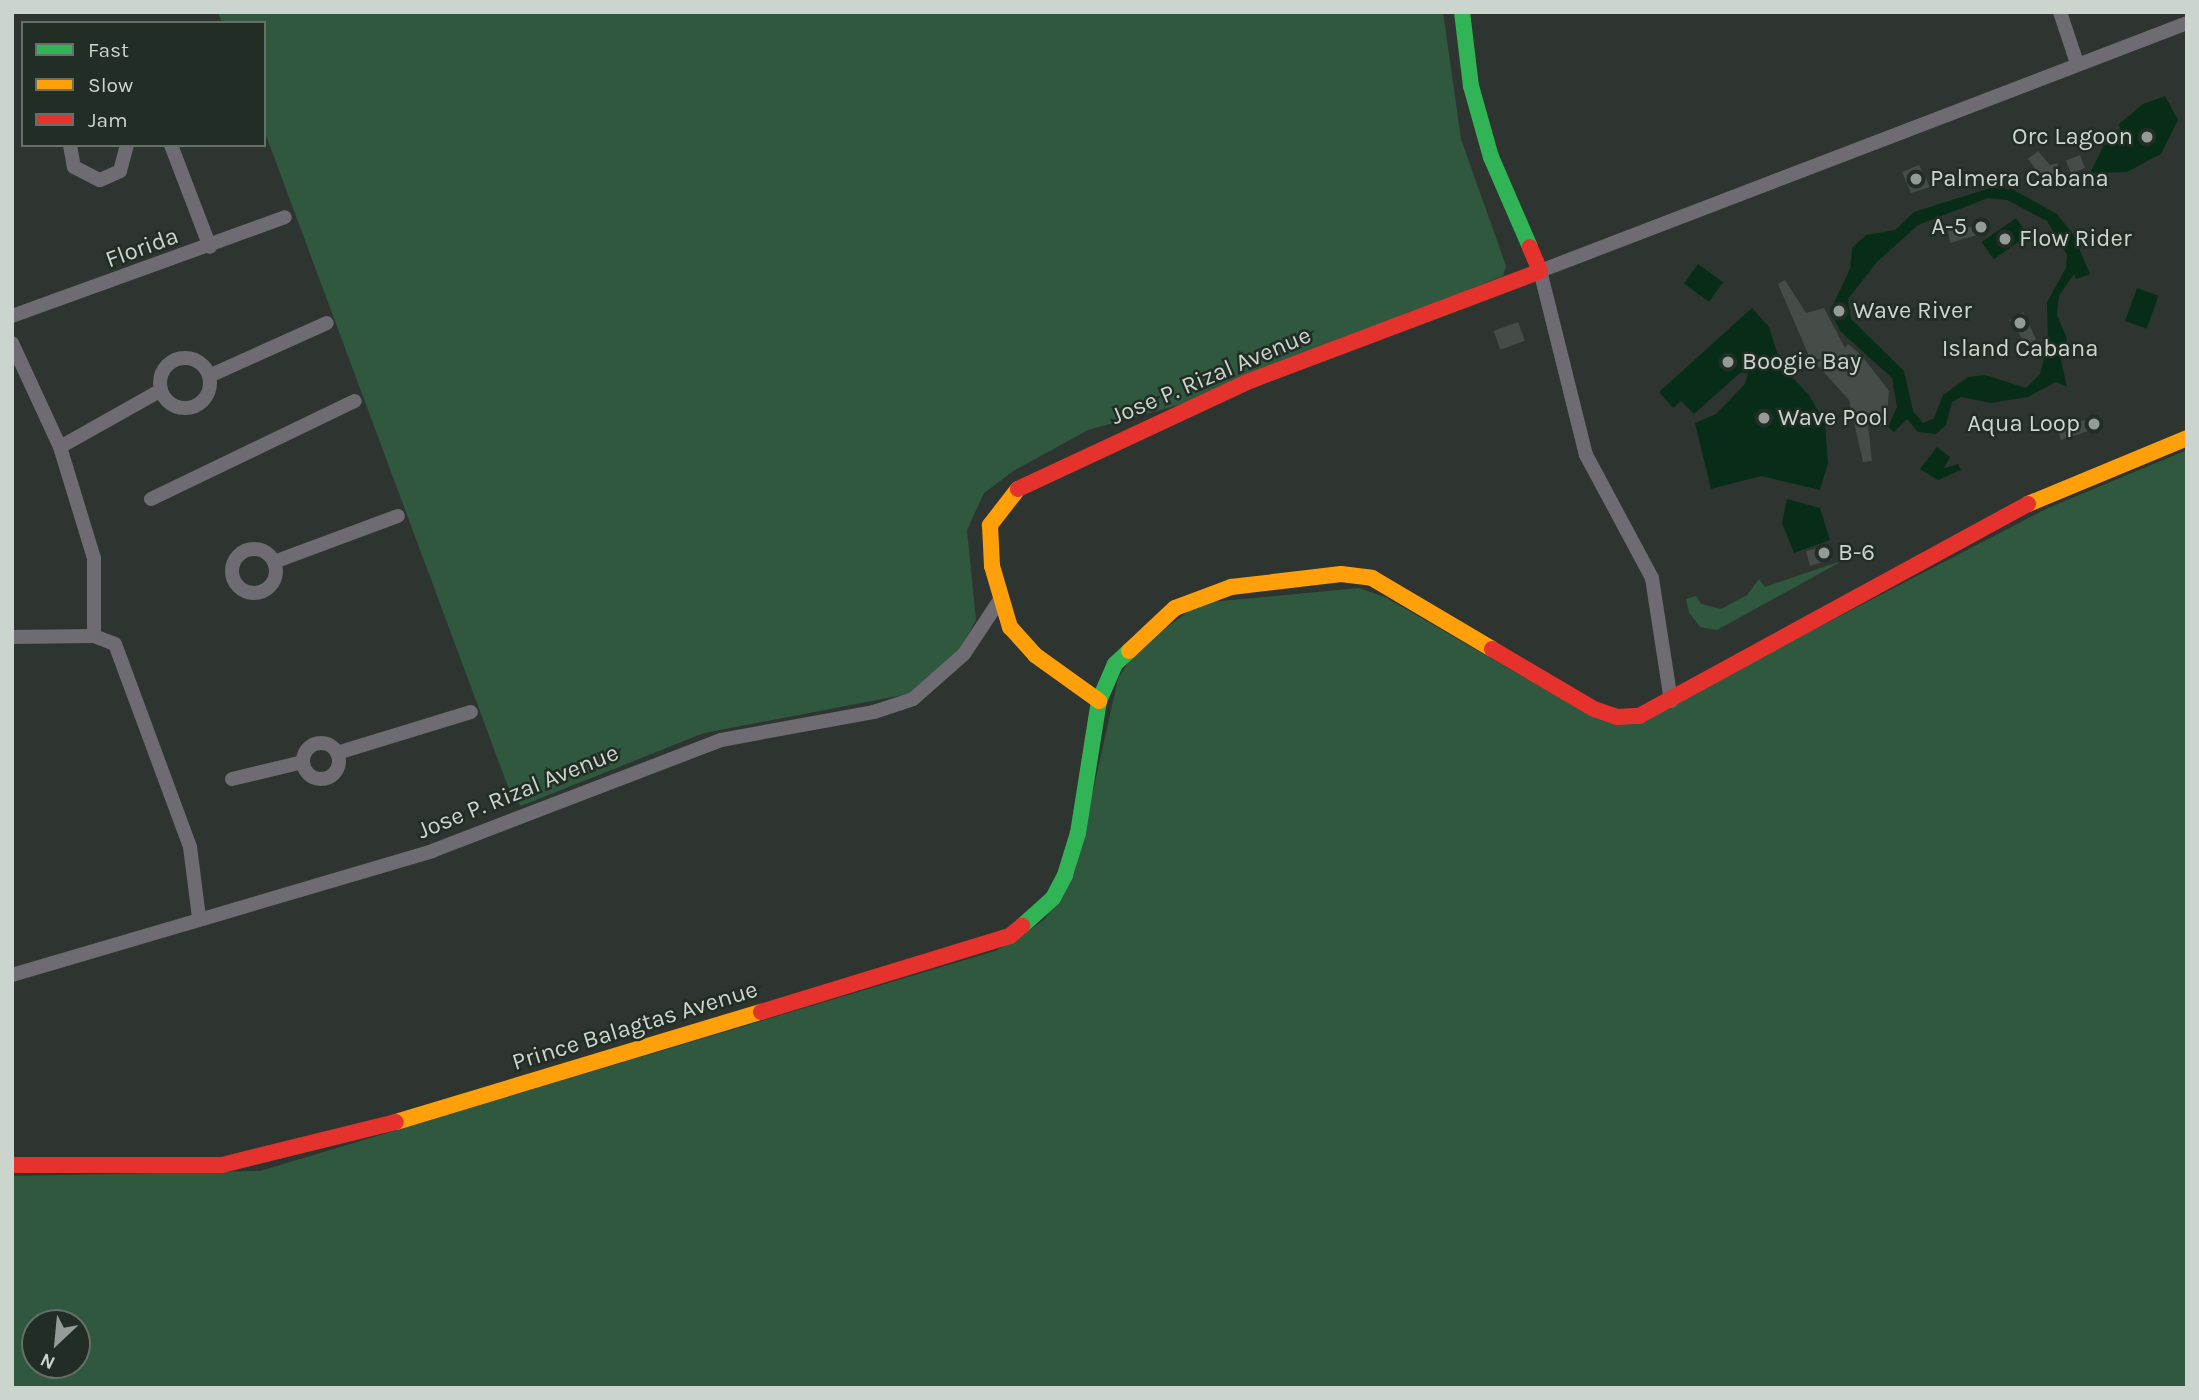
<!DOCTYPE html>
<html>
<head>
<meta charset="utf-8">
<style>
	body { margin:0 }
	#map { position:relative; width:2199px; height:1400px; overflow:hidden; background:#2e3530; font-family:Karla,sans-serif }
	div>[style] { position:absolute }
	.green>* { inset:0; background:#2f583e }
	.water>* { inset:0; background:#072d18; transform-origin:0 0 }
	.building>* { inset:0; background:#464c48; transform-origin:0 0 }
	.street>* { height:14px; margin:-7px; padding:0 7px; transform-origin:7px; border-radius:7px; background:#6e6b73 }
	.street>.ring { margin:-7px; padding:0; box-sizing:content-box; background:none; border:14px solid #6e6b73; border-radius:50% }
	.fast>* { height:16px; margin:-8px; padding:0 8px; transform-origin:8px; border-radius:8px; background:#30b455 }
	.slow>* { height:16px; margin:-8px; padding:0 8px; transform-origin:8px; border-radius:8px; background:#ff9f0a }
	.jam>* { height:16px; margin:-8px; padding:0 8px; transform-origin:8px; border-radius:8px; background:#e5322d }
	.dots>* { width:19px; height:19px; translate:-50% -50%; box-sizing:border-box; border:4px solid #212d25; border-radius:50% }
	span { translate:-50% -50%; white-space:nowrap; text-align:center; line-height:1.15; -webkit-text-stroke:5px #212d25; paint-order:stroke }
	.poi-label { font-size:24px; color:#ccd4ce }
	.right { translate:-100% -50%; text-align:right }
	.left { translate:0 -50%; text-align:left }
	.street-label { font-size:24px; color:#ccd4ce }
	.frame { position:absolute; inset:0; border:14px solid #ccd4ce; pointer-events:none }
	.legend { position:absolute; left:21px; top:21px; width:245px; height:126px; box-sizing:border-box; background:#212d25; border:2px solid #657069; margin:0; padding:9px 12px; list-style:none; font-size:21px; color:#ccd4ce }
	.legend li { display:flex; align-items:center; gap:14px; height:35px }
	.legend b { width:35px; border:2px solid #657069 }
	.north { position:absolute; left:21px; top:1309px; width:70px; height:70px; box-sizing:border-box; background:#212d25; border:2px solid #657069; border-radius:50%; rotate:206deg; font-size:19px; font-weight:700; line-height:28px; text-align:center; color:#ccd4ce }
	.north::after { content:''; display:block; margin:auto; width:24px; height:32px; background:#959c97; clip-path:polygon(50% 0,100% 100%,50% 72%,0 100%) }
</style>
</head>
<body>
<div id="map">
	<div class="green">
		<i style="clip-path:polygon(218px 12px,1443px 12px,1461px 139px,1506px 266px,1503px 276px,1186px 403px,1088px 430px,1015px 470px,984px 493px,967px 530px,976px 620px,961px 648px,908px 694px,704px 733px,521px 806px,510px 792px,264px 130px,264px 23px,222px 23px)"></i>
		<i style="clip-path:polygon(evenodd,2187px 450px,2187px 1388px,12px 1388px,12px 1176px,260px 1171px,995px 951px,1021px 937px,1045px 919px,1075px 871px,1118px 679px,1135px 651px,1200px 603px,1359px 588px,1385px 597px,1584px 712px,1659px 710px,2048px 508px,2187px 450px,35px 1323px,77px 1323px,77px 1365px,35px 1365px,35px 1323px)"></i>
		<i style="clip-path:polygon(1844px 560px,1717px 630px,1700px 627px,1689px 612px,1686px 599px,1696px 596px,1701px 604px,1721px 609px,1747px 595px,1759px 579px,1765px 587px)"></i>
	</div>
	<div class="water">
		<i style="clip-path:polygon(2165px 96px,2178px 120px,2161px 154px,2127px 172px,2090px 173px,2104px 145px,2123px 140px,2119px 124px,2143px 104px)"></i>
		<i style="clip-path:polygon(evenodd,1990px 188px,2012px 189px,2057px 214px,2073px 234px,2090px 274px,2076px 279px,2074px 274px,2059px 296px,2057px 315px,2067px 339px,2061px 360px,2067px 387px,2056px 382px,2028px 397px,1991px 403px,1961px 397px,1952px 402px,1946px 425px,1936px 434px,1918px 432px,1907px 419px,1894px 432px,1888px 427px,1897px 407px,1892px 378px,1841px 332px,1830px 311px,1850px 269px,1852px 248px,1866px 235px,1895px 230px,1914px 212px,1990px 188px,1988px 198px,2007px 200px,2047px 221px,2067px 255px,2066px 268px,2047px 302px,2048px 343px,2040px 374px,2026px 388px,1985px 375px,1968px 377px,1943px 395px,1934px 418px,1923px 423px,1913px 411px,1904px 371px,1851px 319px,1848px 299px,1876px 263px,1918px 225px,1988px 198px)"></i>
		<i style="left:2016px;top:218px;width:21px;height:42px;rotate:55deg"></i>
		<i style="left:1698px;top:264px;width:31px;height:24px;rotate:36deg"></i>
		<i style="left:2137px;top:288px;width:23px;height:35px;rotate:20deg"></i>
		<i style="clip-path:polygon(1752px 308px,1769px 327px,1781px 365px,1809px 395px,1825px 424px,1828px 463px,1820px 490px,1761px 476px,1711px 489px,1695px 423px,1716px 414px,1745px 384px,1748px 373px,1740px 373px,1694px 414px,1681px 401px,1673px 408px,1659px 392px)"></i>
		<i style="clip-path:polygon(1937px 447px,1950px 457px,1944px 468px,1958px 464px,1961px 470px,1938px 480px,1920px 469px)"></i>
		<i style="clip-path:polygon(1787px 499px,1820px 508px,1830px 540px,1794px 553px,1782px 523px)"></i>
	</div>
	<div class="building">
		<i style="clip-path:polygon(2038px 151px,2050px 165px,2058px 163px,2055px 179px,2042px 177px,2028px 159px)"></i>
		<i style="left:2080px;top:155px;width:14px;height:15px;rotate:69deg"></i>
		<i style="clip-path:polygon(1919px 165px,1930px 187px,1911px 193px,1902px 172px)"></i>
		<i style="clip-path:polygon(1971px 227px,1977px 235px,1950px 243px,1948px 230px)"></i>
		<i style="clip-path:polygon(1785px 280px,1806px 313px,1824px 308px,1845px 348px,1848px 344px,1862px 356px,1889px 391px,1886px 427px,1868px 424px,1872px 461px,1863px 462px,1849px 400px,1809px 356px,1778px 284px)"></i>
		<i style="clip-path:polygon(2023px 312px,2036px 339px,2027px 345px,2009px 320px)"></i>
		<i style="left:1518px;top:322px;width:20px;height:26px;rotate:70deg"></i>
		<i style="clip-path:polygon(2100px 416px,2103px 426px,2061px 440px,2057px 428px)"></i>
		<i style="left:1828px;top:545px;width:15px;height:23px;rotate:74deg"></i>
	</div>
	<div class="street">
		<i style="left:2060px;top:12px;width:54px;rotate:71.6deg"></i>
		<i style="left:70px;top:145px;width:22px;rotate:80deg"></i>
		<i style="left:74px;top:167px;width:29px;rotate:27deg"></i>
		<i style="left:100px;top:180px;width:22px;rotate:-24deg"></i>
		<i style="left:120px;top:171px;width:27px;rotate:-75deg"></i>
		<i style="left:171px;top:145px;width:109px;rotate:69.1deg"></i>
		<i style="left:12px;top:316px;width:290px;rotate:-19.9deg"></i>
		<i style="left:12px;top:343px;width:115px;rotate:65.2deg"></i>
		<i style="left:60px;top:447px;width:116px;rotate:73deg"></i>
		<i style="left:94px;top:558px;width:78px;rotate:90deg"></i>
		<i class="ring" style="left:160px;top:358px;width:36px;height:36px"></i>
		<i style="left:209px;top:376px;width:129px;rotate:-24.2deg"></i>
		<i style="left:60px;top:447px;width:116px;rotate:-29.4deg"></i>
		<i style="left:151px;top:499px;width:226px;rotate:-25.7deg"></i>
		<i class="ring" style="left:232px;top:549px;width:30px;height:30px"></i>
		<i style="left:274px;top:562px;width:132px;rotate:-20.4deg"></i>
		<i style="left:12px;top:637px;width:82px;rotate:-0.7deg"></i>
		<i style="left:94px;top:636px;width:22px;rotate:21deg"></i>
		<i style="left:115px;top:644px;width:216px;rotate:69.7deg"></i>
		<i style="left:190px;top:847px;width:71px;rotate:82.7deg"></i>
		<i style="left:1671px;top:701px;width:124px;rotate:-98.8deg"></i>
		<i style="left:1652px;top:578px;width:140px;rotate:-118.2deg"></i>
		<i style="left:1586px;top:455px;width:190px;rotate:-104deg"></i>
		<i style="left:1540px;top:271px;width:693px;rotate:-20.97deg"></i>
		<i class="ring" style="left:303px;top:743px;width:22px;height:22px"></i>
		<i style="left:337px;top:753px;width:140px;rotate:-17deg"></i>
		<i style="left:232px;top:779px;width:73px;rotate:-13.5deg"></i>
		<i style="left:12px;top:975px;width:438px;rotate:-16.4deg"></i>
		<i style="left:432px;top:851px;width:310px;rotate:-21deg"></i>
		<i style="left:721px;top:740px;width:156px;rotate:-10.4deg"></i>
		<i style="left:874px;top:712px;width:41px;rotate:-18.4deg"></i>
		<i style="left:913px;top:699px;width:68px;rotate:-41.4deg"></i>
		<i style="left:964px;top:654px;width:67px;rotate:-56.5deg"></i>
	</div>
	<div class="fast">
		<i style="left:1462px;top:12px;width:75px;rotate:83.1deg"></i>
		<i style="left:1471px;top:86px;width:74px;rotate:74.3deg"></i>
		<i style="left:1491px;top:157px;width:98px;rotate:66.6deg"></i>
		<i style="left:1022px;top:926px;width:42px;rotate:-42.1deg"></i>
		<i style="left:1053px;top:898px;width:26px;rotate:-62deg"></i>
		<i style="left:1065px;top:875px;width:44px;rotate:-72.8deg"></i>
		<i style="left:1078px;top:833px;width:134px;rotate:-81deg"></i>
		<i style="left:1099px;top:701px;width:40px;rotate:-66.6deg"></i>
		<i style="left:1115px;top:664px;width:19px;rotate:-43deg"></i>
	</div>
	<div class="slow">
		<i style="left:1018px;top:489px;width:46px;rotate:127.9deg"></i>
		<i style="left:990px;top:525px;width:41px;rotate:87.2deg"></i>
		<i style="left:992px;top:566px;width:64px;rotate:73.6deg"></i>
		<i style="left:1010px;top:627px;width:38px;rotate:48deg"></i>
		<i style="left:1035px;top:655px;width:79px;rotate:35.7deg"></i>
		<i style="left:2028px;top:504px;width:172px;rotate:-22.5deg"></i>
		<i style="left:1129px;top:651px;width:63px;rotate:-43.1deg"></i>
		<i style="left:1175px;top:608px;width:60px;rotate:-20.6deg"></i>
		<i style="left:1231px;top:587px;width:111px;rotate:-6.7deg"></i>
		<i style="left:1341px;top:574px;width:31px;rotate:7deg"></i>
		<i style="left:1372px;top:578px;width:139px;rotate:30.6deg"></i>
		<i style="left:396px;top:1122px;width:381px;rotate:-16.8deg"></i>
	</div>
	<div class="jam">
		<i style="left:1018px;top:489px;width:253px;rotate:-25deg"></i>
		<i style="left:1247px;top:382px;width:313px;rotate:-20.7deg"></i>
		<i style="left:1540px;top:271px;width:26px;rotate:-113deg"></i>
		<i style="left:1492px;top:649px;width:118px;rotate:30.5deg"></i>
		<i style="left:1594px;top:709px;width:24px;rotate:19deg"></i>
		<i style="left:1617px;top:717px;width:22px;rotate:-3deg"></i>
		<i style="left:1639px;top:716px;width:443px;rotate:-28.6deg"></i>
		<i style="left:761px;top:1012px;width:260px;rotate:-17deg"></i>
		<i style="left:1010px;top:936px;width:16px;rotate:-40deg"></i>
		<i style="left:12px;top:1165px;width:210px"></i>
		<i style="left:222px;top:1165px;width:179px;rotate:-13.9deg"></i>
	</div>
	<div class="dots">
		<i style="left:2147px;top:137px;background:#959c97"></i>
		<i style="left:1916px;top:179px;background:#959c97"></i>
		<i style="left:1981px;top:227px;background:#959c97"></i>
		<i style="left:2005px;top:239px;background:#959c97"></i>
		<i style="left:1839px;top:311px;background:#959c97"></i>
		<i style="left:2020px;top:323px;background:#959c97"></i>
		<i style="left:1728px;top:362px;background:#959c97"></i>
		<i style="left:1764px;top:418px;background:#959c97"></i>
		<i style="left:2094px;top:424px;background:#959c97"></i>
		<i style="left:1824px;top:553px;background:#959c97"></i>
	</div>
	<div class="poi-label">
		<span class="right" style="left:2133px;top:137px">Orc Lagoon</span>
		<span class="left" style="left:1930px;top:179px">Palmera Cabana</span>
		<span class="right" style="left:1967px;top:227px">A-5</span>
		<span class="left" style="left:2019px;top:239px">Flow Rider</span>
		<span class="left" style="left:1853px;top:311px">Wave River</span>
		<span style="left:2020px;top:349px">Island Cabana</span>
		<span class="left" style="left:1742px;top:362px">Boogie Bay</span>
		<span class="left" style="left:1778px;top:418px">Wave Pool</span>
		<span class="right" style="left:2080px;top:424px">Aqua Loop</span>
		<span class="left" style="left:1838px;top:553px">B-6</span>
	</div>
	<div class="street-label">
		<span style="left:142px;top:248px;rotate:-20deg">Florida</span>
		<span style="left:1211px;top:376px;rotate:-23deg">Jose P. Rizal Avenue</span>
		<span style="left:518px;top:792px;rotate:-22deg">Jose P. Rizal Avenue</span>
		<span style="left:635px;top:1026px;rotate:-17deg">Prince Balagtas Avenue</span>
	</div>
	<div class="frame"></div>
	<ul class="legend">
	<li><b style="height:9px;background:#30b455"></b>Fast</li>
	<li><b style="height:9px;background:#ff9f0a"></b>Slow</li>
	<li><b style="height:9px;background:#e5322d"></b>Jam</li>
	</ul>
	<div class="north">N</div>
</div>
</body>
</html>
